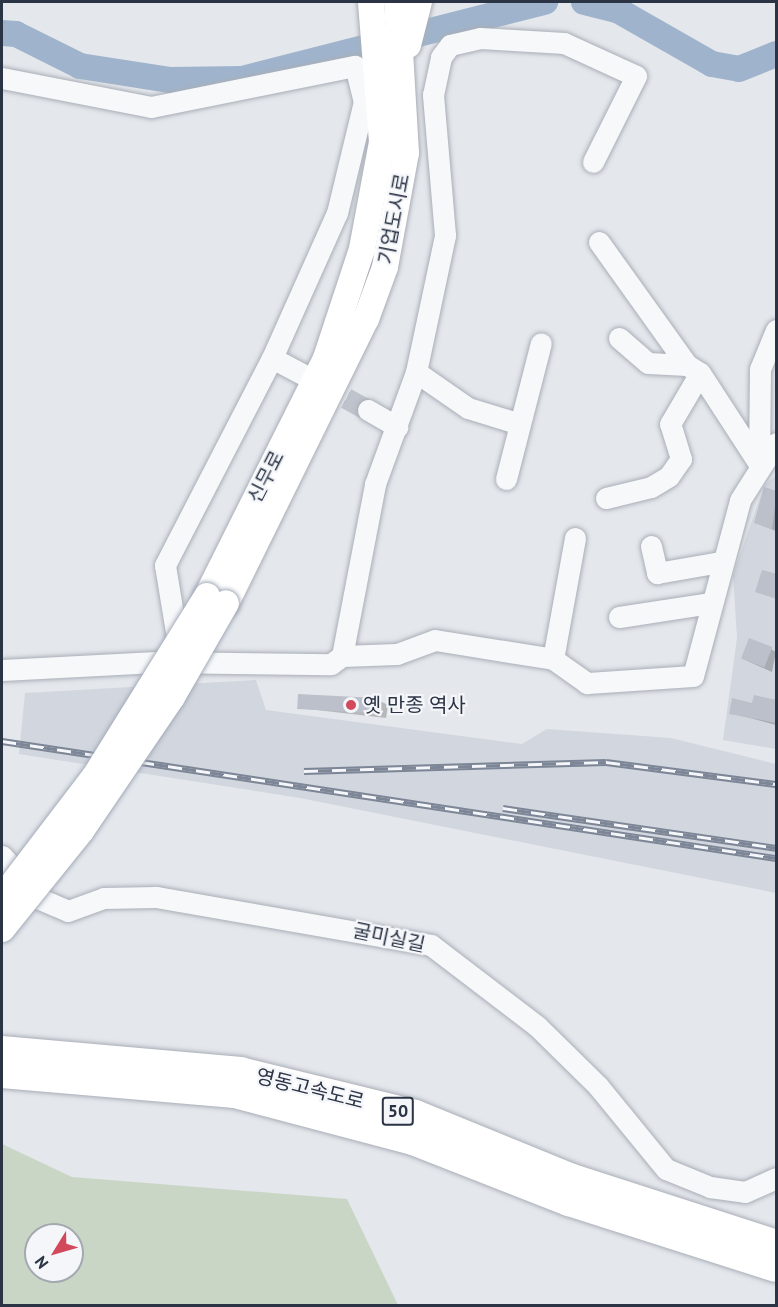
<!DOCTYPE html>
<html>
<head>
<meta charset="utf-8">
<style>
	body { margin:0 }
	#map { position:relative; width:778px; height:1307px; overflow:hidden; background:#e4e7ec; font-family:"PT Sans","Noto Sans KR",sans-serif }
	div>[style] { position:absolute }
	.built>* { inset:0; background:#d2d6de }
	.green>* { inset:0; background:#c9d6c5 }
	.shadow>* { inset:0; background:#0003 }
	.river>* { height:26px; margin:-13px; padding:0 13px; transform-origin:13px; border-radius:13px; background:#9fb4cc }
	.building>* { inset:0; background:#bbc0ca; transform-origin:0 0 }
	.minor-tunnel>* { height:21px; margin-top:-10.5px; transform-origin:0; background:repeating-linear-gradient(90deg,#bfc3cb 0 21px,transparent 0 31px) }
	.roads { filter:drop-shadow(0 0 2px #a9aeb7) drop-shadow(0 0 2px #a9aeb7) }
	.minor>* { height:21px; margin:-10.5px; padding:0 10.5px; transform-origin:10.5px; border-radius:10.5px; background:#f7f8fa }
	.major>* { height:26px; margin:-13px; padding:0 13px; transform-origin:13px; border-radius:13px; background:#fff }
	.highway>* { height:30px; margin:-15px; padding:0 15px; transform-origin:15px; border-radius:15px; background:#fff }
	.rail>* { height:7px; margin-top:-3.5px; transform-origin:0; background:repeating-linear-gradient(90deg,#f4f6f9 0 14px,#7d8696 0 28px); box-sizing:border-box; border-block:2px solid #7d8696 }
	.bridges { filter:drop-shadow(0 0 2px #a3abb8) drop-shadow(0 0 2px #a3abb8) }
	.major-bridge>* { height:26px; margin:-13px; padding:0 13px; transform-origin:13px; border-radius:13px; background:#fff }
	.dots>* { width:16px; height:16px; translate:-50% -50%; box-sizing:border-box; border:3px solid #f4f6f9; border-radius:50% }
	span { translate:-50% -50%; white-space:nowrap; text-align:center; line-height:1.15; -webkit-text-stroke:4.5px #f4f6f9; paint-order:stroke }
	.shield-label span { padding:2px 4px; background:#f4f6f9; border:2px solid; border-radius:4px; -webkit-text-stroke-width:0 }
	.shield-label { font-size:18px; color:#2b3445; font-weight:700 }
	.street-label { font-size:20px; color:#2b3445 }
	.poi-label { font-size:20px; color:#2b3445 }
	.left { translate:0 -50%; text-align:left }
	.frame { position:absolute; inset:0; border:3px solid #2b3445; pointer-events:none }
	.north { position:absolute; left:24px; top:1223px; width:60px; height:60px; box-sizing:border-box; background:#f4f6f9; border:2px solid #a4a8b1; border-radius:50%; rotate:233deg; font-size:16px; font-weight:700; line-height:24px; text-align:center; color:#2b3445 }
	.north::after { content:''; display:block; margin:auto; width:21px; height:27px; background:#d1495b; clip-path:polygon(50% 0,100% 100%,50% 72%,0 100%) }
</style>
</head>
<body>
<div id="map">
	<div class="built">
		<i style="clip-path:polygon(776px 475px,776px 749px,723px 740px,737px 638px,733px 575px,764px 486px)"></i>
		<i style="clip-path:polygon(256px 680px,266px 710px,522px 744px,547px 729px,671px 738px,776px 764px,776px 893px,300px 798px,19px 754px,25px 693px)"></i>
	</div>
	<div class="green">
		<i style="clip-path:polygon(evenodd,2px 1144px,72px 1177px,347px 1199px,398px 1305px,2px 1305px,2px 1144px,36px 1235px,72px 1235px,72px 1271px,36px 1271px,36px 1235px)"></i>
	</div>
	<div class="shadow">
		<i style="clip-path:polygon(776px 492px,776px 531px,756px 523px)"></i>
		<i style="clip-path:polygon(771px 649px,776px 652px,772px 672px,743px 659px)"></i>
		<i style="clip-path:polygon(380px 701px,388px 705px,386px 718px,299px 708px)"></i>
		<i style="clip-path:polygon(776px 702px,776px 725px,731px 713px,753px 705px)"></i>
	</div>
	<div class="river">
		<i style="left:584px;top:2px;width:36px;rotate:14deg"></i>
		<i style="left:619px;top:11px;width:107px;rotate:29.7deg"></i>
		<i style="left:712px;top:64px;width:27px;rotate:10deg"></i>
		<i style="left:739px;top:69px;width:40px;rotate:-22deg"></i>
		<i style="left:2px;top:33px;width:14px;rotate:4deg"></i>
		<i style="left:16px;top:34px;width:72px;rotate:26.6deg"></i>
		<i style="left:80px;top:66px;width:90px;rotate:8.9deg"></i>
		<i style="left:169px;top:80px;width:73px;rotate:-0.8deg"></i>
		<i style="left:242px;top:79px;width:313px;rotate:-14.3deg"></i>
	</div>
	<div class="building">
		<i style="clip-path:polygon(764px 487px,777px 491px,772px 529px,754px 523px)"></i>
		<i style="clip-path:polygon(762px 570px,777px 574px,777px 599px,755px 592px)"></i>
		<i style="left:749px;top:638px;width:25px;height:22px;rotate:21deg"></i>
		<i style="left:298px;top:694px;width:83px;height:15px;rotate:3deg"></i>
		<i style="clip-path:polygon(754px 695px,777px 700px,777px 723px,729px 714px,732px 698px,752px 703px)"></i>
	</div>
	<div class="minor-tunnel">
		<i style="left:319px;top:383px;width:56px;rotate:28.9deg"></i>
	</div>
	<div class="roads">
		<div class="minor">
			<i style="left:2px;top:78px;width:152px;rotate:11deg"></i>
			<i style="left:151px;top:107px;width:208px;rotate:-11.4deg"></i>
			<i style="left:355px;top:66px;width:36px;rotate:76deg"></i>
			<i style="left:599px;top:242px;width:151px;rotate:54.4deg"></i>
			<i style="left:687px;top:365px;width:15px;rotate:32deg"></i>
			<i style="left:700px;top:373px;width:108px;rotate:57deg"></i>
			<i style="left:619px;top:338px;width:38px;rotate:41deg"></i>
			<i style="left:648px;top:363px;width:39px;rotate:3deg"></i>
			<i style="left:272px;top:358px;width:38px;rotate:28deg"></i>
			<i style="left:416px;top:372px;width:63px;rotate:34.7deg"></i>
			<i style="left:468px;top:408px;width:54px;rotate:17.1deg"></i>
			<i style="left:368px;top:410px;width:34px;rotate:30deg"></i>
			<i style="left:759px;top:464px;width:95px;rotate:-89.4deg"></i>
			<i style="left:760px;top:369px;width:42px;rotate:-67.7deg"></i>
			<i style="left:506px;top:479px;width:140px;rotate:-75.6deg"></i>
			<i style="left:606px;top:498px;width:46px;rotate:-13.7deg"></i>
			<i style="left:651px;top:487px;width:21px;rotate:-31deg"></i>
			<i style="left:669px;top:476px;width:21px;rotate:-55deg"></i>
			<i style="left:681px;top:459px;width:37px;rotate:-107deg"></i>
			<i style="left:670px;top:424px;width:59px;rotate:-59.5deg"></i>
			<i style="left:575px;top:538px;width:123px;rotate:100.3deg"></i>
			<i style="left:553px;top:659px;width:42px;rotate:35.2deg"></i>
			<i style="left:587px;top:683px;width:106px;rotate:-3.8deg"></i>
			<i style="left:693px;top:676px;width:182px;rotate:-75deg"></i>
			<i style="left:740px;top:500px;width:67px;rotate:-57.7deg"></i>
			<i style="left:651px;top:546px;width:28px;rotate:77deg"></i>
			<i style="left:657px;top:573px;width:64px;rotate:-9.9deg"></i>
			<i style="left:619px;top:617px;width:93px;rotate:-8.7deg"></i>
			<i style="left:179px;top:650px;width:86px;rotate:-99.4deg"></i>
			<i style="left:165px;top:565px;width:233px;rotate:-62.7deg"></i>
			<i style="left:272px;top:358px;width:159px;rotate:-65.9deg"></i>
			<i style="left:337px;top:213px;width:115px;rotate:-76.4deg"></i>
			<i style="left:364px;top:101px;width:18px;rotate:-13deg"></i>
			<i style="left:342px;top:656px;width:175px;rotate:-79.1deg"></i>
			<i style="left:375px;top:484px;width:119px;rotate:-69.9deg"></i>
			<i style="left:416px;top:372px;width:140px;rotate:-78deg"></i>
			<i style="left:445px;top:235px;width:141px;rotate:-94.9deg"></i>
			<i style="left:433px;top:95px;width:39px;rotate:-78deg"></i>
			<i style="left:441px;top:57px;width:15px;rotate:-53deg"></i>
			<i style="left:450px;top:45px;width:31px;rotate:-13deg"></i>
			<i style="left:480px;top:38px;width:84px;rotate:3.4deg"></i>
			<i style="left:564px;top:43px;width:79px;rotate:24.6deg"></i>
			<i style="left:636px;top:76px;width:96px;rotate:116.6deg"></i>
			<i style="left:2px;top:670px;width:154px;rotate:-3deg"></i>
			<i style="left:156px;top:662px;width:175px;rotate:0.7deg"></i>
			<i style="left:331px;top:664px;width:14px;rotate:-36deg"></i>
			<i style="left:342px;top:656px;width:55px;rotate:-2.1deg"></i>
			<i style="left:397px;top:654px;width:40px;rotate:-20.2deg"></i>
			<i style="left:435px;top:640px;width:120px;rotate:9.1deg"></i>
			<i style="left:2px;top:856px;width:57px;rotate:48.5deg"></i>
			<i style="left:40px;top:899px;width:30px;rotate:23deg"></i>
			<i style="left:68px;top:911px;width:38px;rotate:-20deg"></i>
			<i style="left:104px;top:898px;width:52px;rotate:-1.1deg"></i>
			<i style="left:156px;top:897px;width:279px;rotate:9.9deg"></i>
			<i style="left:431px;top:945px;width:133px;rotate:37.4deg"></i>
			<i style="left:537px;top:1026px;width:86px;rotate:44.5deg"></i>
			<i style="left:598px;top:1086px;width:107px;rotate:50.7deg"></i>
			<i style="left:666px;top:1169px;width:48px;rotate:22.2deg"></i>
			<i style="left:710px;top:1187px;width:35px;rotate:8deg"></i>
			<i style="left:745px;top:1192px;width:34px;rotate:-24deg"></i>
		</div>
		<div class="major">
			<i style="left:408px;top:45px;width:44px;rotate:-75.7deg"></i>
			<i style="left:207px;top:596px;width:266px;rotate:-63.4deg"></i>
			<i style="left:326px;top:358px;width:115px;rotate:-71.7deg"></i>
			<i style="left:362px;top:249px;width:109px;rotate:-79.4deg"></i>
			<i style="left:382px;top:142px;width:140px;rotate:-94.5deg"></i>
			<i style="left:226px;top:603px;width:317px;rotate:-63.8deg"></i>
			<i style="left:366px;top:319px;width:55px;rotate:-69.9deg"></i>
			<i style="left:385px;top:267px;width:116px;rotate:-79.6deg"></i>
			<i style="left:406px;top:153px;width:151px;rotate:-93.4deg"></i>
		</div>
		<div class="highway">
			<i style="left:2px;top:1051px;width:239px;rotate:5deg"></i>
			<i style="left:240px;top:1072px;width:180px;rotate:13.8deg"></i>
			<i style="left:415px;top:1115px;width:170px;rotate:22.2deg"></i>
			<i style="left:572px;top:1179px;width:214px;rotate:17.9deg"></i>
			<i style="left:2px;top:1073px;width:234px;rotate:4.9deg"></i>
			<i style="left:235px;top:1093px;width:184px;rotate:14.8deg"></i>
			<i style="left:413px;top:1140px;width:168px;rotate:21.4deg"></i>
			<i style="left:569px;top:1201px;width:217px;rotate:17.7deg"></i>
		</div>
	</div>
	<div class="rail">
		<i style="left:2px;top:741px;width:783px;rotate:8.6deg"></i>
		<i style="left:304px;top:771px;width:302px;rotate:-1.7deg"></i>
		<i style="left:606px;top:762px;width:171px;rotate:7.4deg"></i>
		<i style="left:503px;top:808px;width:276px;rotate:8.3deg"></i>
	</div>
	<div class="bridges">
		<div class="major-bridge">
			<i style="left:2px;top:898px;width:153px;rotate:-52.7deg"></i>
			<i style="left:95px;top:776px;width:212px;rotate:-58.1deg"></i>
			<i style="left:2px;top:929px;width:126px;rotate:-51.1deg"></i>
			<i style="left:81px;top:831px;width:162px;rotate:-55.8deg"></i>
			<i style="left:172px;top:697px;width:108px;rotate:-60.1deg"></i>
		</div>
	</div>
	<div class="dots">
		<i style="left:351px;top:705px;background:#d1495b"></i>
	</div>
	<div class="shield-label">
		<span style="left:398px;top:1111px">50</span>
	</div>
	<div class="street-label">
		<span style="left:394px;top:219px;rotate:-79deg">기업도시로</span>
		<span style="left:266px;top:477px;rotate:-63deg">신무로</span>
		<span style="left:389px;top:938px;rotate:12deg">굴미실길</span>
		<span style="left:310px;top:1089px;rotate:14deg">영동고속도로</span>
	</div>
	<div class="poi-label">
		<span class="left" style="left:363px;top:705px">옛 만종 역사</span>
	</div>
	<div class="frame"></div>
	<div class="north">N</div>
</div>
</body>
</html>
